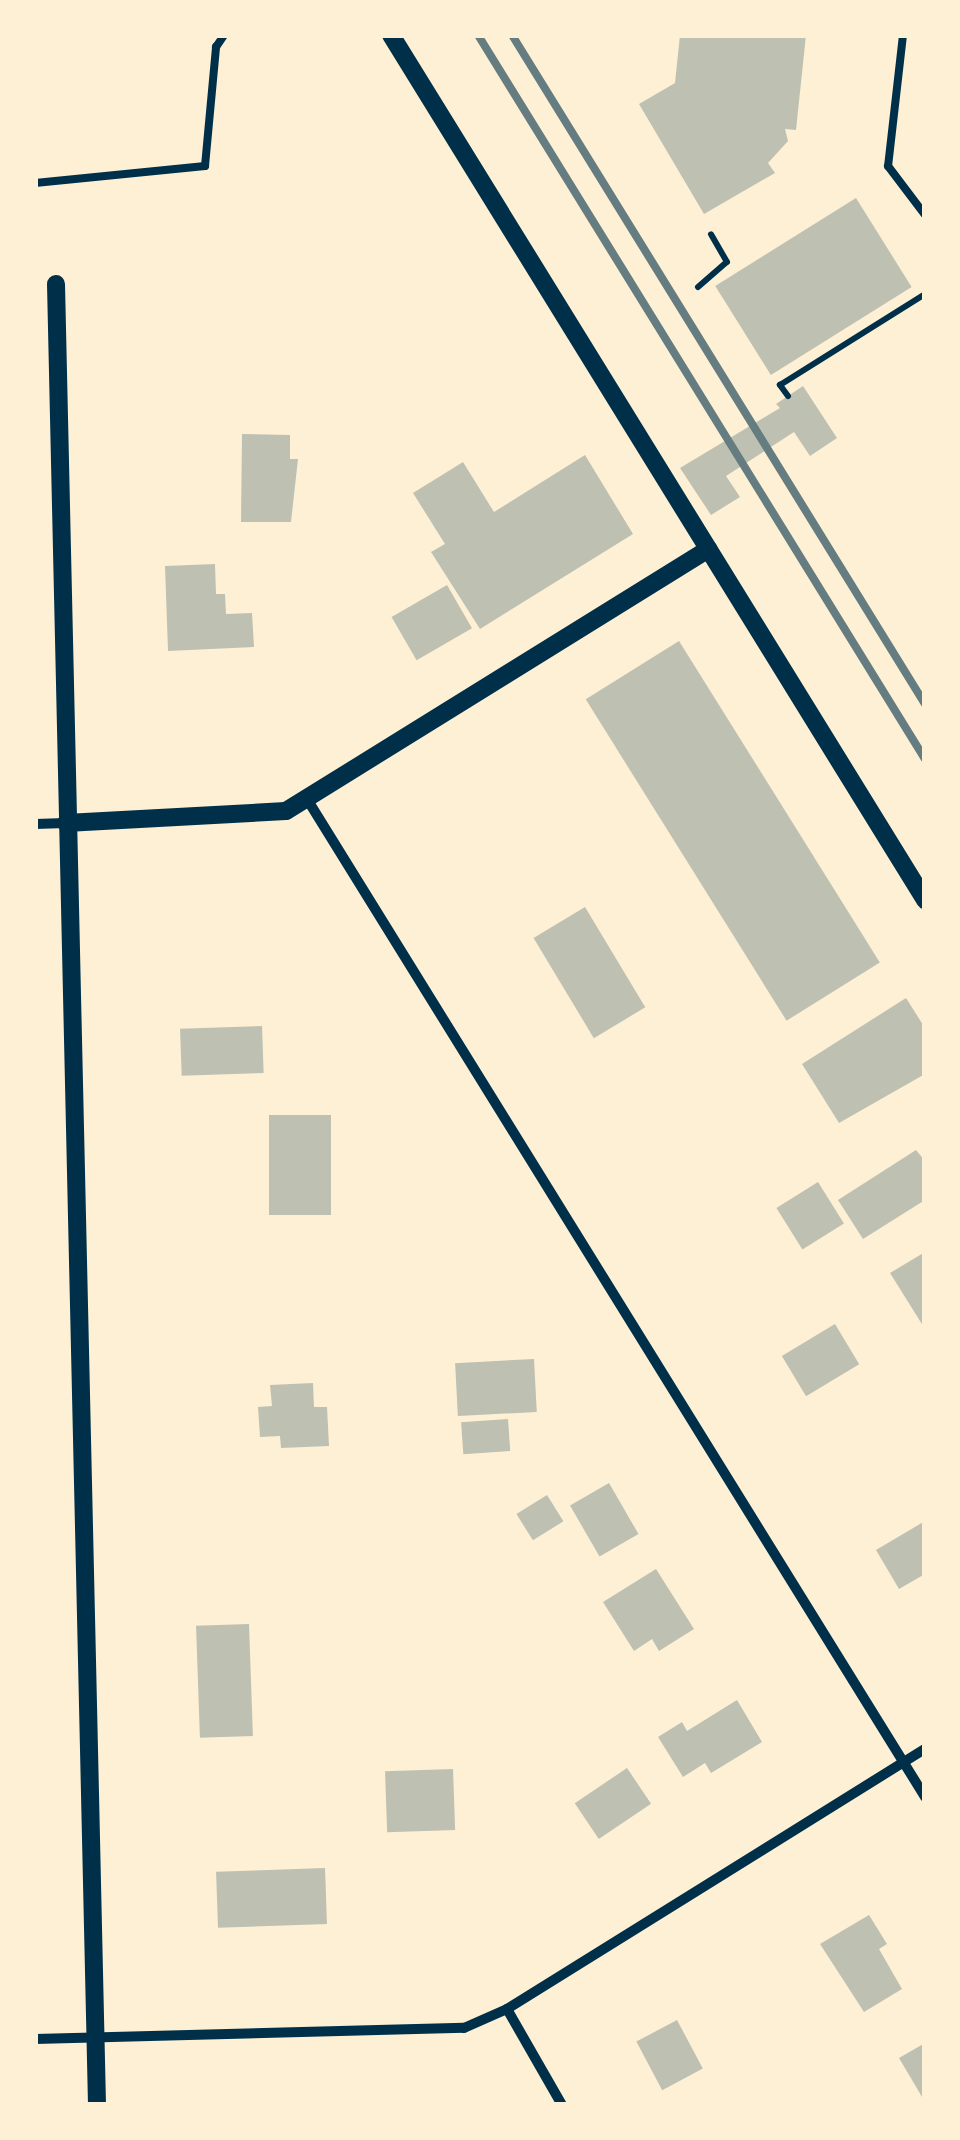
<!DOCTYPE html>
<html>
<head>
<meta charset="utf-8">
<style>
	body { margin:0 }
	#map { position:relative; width:960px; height:2140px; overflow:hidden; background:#fdf0d5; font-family:Commissioner,sans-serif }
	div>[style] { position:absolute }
	.building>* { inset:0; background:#bec0b2; transform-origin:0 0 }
	.path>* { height:6px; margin:-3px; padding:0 3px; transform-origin:3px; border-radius:3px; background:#003049 }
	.service>* { height:8px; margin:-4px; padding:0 4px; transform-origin:4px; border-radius:4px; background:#003049 }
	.minor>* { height:10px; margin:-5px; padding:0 5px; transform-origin:5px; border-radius:5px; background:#003049 }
	.tertiary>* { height:18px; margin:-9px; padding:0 9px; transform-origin:9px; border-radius:9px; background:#003049 }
	.rail>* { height:8px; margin:-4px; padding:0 4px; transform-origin:4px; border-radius:4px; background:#657d81 }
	span { translate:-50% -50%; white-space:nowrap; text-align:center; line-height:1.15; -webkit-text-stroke:8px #fdf0d5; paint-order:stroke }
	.frame { position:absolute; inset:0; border:38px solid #fdf0d5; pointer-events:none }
</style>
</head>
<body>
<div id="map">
	<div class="building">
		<i style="clip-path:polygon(680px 35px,806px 35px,796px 130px,785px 129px,788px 141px,768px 163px,775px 173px,704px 214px,639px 104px,675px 83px)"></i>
		<i style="left:856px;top:198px;width:105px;height:166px;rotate:58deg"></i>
		<i style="clip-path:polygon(803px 386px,837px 438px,810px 456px,794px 432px,726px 476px,740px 497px,711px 515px,680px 468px,780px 408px,776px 404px)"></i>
		<i style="clip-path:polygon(242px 434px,290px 435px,290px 459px,298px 459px,291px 522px,241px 522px)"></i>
		<i style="clip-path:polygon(585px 455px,633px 534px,480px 629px,431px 552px,445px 544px,413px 493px,463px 462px,494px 512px)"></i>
		<i style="clip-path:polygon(215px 564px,216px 594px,225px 594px,226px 614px,252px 613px,254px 647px,168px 651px,165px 566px)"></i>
		<i style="left:447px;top:585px;width:50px;height:64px;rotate:60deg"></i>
		<i style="left:679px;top:641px;width:379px;height:110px;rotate:58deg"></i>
		<i style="left:585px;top:907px;width:117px;height:60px;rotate:59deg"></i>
		<i style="clip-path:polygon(906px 998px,925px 1028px,925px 1074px,839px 1123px,802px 1064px)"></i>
		<i style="left:262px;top:1026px;width:47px;height:82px;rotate:88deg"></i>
		<i style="left:269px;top:1115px;width:62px;height:100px"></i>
		<i style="clip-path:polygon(916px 1150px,925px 1161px,925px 1200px,863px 1239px,838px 1200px)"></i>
		<i style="left:818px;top:1182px;width:49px;height:49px;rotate:58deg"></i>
		<i style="clip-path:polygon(925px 1252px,925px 1329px,890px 1273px)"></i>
		<i style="left:835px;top:1324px;width:47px;height:62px;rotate:59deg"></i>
		<i style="left:534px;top:1359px;width:53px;height:79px;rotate:87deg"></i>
		<i style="clip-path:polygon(313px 1383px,314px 1407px,327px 1407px,329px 1446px,281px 1448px,280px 1436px,260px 1437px,258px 1407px,272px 1406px,270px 1385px)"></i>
		<i style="left:508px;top:1419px;width:32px;height:47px;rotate:86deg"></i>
		<i style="left:609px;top:1483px;width:59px;height:45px;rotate:60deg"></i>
		<i style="left:547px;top:1495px;width:31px;height:36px;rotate:58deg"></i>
		<i style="clip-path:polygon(925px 1521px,925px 1574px,899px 1589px,876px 1550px)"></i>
		<i style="clip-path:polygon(656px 1569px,694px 1629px,659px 1651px,652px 1639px,634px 1651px,603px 1602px)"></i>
		<i style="left:249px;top:1624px;width:112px;height:53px;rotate:88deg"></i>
		<i style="clip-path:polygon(737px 1700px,762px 1742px,711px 1773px,705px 1763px,683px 1777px,658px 1737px,682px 1722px,687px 1731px)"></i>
		<i style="left:627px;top:1768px;width:43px;height:63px;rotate:56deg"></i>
		<i style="left:453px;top:1769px;width:61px;height:68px;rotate:88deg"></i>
		<i style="left:325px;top:1868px;width:56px;height:109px;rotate:88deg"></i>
		<i style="clip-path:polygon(869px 1915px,887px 1944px,879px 1949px,902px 1989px,864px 2012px,820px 1944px)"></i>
		<i style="left:677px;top:2020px;width:55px;height:46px;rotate:62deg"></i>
		<i style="clip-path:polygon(925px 2043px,925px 2102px,899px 2058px)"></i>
	</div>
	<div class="path">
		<i style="left:698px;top:287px;width:38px;rotate:-41deg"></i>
		<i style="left:727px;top:262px;width:32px;rotate:-120deg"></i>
		<i style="left:788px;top:396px;width:14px;rotate:-126deg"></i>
		<i style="left:780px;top:385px;width:168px;rotate:-32.1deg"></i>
	</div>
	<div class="service">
		<i style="left:903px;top:35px;width:132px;rotate:96.5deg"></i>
		<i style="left:888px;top:166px;width:61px;rotate:52.9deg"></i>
		<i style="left:35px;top:183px;width:171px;rotate:-5.7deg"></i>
		<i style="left:205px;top:166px;width:120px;rotate:-84.7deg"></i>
		<i style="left:216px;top:47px;width:14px;rotate:-56deg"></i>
	</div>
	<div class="minor">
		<i style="left:307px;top:799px;width:1174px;rotate:58.23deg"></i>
		<i style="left:35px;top:824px;width:31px;rotate:-2deg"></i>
		<i style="left:507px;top:2009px;width:111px;rotate:60.2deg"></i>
		<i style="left:35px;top:2039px;width:429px;rotate:-1.5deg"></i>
		<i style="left:464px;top:2028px;width:47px;rotate:-23.8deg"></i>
		<i style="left:507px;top:2009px;width:492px;rotate:-31.9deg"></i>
	</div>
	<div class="tertiary">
		<i style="left:391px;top:35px;width:1017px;rotate:58.31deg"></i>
		<i style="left:56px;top:284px;width:1821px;rotate:88.71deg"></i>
		<i style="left:66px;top:823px;width:220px;rotate:-3.1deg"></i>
		<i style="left:286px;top:811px;width:497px;rotate:-31.8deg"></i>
	</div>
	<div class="rail">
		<i style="left:478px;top:35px;width:851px;rotate:58.31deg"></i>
		<i style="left:512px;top:35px;width:786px;rotate:58.31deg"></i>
	</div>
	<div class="frame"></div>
</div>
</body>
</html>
